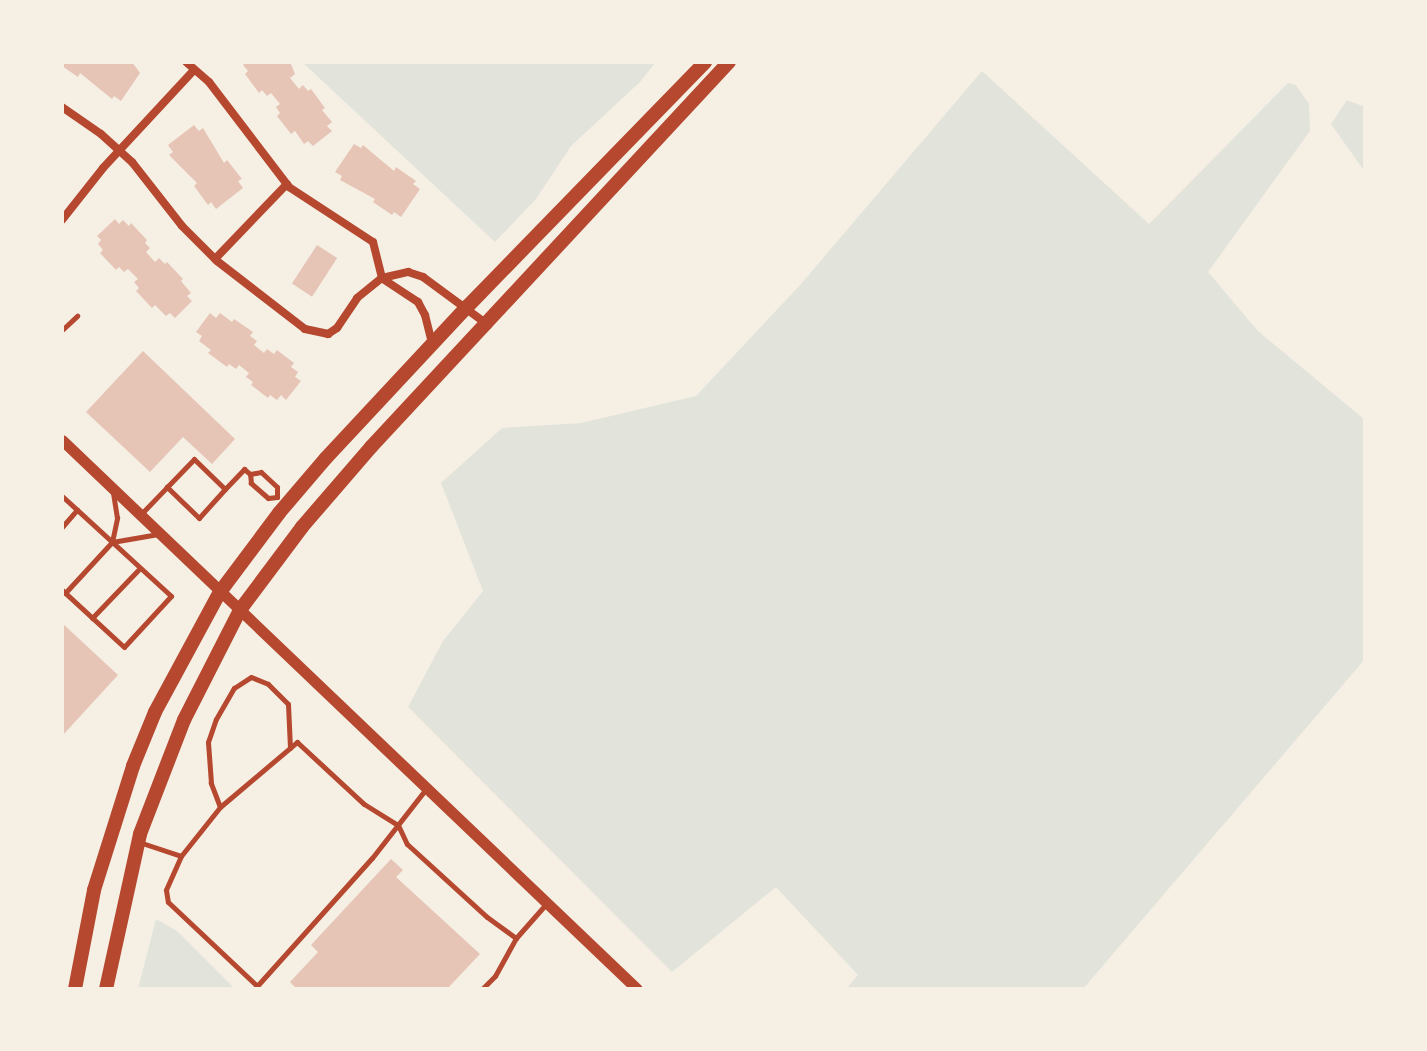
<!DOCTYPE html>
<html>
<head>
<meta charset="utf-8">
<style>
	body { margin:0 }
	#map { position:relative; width:1427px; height:1051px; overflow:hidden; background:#f6efe4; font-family:Jost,sans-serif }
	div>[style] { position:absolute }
	.green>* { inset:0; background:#e2e4dc }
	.building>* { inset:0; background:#e6c5b7; transform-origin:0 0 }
	.service>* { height:5px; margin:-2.5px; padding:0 2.5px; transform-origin:2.5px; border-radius:2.5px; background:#b5482f }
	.minor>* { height:8px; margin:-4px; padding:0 4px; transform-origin:4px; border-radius:4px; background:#b5482f }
	.tertiary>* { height:11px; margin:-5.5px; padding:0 5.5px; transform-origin:5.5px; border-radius:5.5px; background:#b5482f }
	.primary>* { height:14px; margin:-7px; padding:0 7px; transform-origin:7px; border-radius:7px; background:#b5482f }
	span { translate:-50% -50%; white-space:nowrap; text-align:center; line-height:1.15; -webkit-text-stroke:8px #f6efe4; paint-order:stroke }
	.frame { position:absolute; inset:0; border:64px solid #f6efe4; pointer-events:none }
</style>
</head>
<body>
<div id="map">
	<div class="green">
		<i style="clip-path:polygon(302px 62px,656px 62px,640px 82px,571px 146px,536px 199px,495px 242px)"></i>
		<i style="clip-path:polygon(982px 71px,1149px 224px,1288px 83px,1296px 85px,1309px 104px,1310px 131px,1208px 272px,1258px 331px,1365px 420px,1365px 659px,1083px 989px,846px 989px,858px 975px,776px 887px,672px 972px,408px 707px,443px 641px,483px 591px,441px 483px,502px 428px,581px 423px,696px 396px,801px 284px)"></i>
		<i style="clip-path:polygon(1347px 100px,1365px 107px,1365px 172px,1331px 124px)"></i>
		<i style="clip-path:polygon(156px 919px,177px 931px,235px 989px,138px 989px)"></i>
	</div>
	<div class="building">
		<i style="clip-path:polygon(62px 62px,132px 62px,140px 73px,121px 101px,114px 96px,112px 99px,80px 73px,78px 77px,62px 66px)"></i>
		<i style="clip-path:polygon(247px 62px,290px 62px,295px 74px,290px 78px,299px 89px,303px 85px,308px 91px,311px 89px,325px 108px,322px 110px,332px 122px,327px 126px,332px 131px,313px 146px,308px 141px,304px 144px,295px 131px,291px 134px,277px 116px,280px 113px,276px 107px,280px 104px,271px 93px,267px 96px,262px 90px,259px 93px,245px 74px,248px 71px,243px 65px)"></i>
		<i style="clip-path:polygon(194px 125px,199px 131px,203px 128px,224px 163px,227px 160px,242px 179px,238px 181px,243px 188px,216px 209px,211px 202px,208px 205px,194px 186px,197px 183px,169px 155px,173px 152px,168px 145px)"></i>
		<i style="clip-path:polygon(354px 144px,361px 148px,363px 145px,394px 171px,396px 167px,416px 181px,413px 184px,420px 189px,401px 217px,394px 212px,392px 215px,373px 202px,375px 199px,340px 180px,342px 176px,335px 172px)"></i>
		<i style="clip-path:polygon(115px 219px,119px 224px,123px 220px,129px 226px,131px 223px,147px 240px,145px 243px,150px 248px,146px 252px,155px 262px,159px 258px,165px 264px,167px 262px,183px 279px,181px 281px,191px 293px,187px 296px,192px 301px,175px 318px,170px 313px,166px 316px,155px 305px,152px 308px,136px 291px,139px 288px,134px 282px,138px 279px,128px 269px,124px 272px,119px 267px,116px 270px,100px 253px,103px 250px,98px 244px,101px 240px,97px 236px)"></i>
		<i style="left:317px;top:245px;width:24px;height:46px;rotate:33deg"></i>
		<i style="clip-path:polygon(210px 313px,216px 318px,220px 313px,232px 322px,234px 319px,253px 332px,250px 336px,257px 341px,254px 345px,264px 353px,267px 349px,274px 354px,277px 350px,294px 363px,291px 367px,298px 372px,295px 377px,301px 381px,286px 400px,281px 395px,277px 400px,270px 395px,268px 398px,251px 385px,253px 382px,246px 377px,249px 373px,239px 365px,236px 369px,229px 364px,227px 367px,208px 353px,211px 350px,199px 341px,202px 336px,196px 332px)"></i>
		<i style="clip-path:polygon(143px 351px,235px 439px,212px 464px,183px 437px,150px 472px,86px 412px)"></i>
		<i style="clip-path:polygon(62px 623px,118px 675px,62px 736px)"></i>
		<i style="clip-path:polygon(391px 859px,403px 870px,396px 877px,480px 954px,447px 989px,297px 989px,290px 982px,318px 952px,311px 945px)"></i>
	</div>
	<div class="service">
		<i style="left:62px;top:330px;width:21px;rotate:-43deg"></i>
		<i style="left:225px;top:489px;width:28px;rotate:-46deg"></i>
		<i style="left:244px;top:469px;width:8px;rotate:40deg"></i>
		<i style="left:250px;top:474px;width:11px;rotate:-10deg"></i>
		<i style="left:261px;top:472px;width:22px;rotate:43deg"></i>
		<i style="left:277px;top:487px;width:10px;rotate:90deg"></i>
		<i style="left:277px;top:497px;width:9px;rotate:174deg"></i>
		<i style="left:268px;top:498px;width:23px;rotate:-139deg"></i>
		<i style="left:251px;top:483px;width:9px;rotate:-96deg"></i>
		<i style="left:62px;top:496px;width:148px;rotate:42.5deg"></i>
		<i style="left:171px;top:596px;width:69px;rotate:132.7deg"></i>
		<i style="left:124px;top:647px;width:84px;rotate:-137.4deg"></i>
		<i style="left:141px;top:514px;width:37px;rotate:-46deg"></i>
		<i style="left:167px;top:487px;width:39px;rotate:-46deg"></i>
		<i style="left:194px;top:459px;width:43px;rotate:44.1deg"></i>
		<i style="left:225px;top:489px;width:39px;rotate:132deg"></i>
		<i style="left:199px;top:518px;width:45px;rotate:-135.9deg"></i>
		<i style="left:62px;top:527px;width:23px;rotate:-49deg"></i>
		<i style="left:112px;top:542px;width:47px;rotate:-9.9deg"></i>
		<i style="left:65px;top:593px;width:69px;rotate:-47.3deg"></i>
		<i style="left:112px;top:542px;width:25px;rotate:-78deg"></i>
		<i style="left:117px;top:518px;width:26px;rotate:-99deg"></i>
		<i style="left:92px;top:618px;width:69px;rotate:-46.2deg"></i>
		<i style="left:220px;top:807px;width:26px;rotate:-111deg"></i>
		<i style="left:211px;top:783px;width:41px;rotate:-94.2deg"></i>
		<i style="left:208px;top:742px;width:24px;rotate:-71deg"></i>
		<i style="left:216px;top:719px;width:36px;rotate:-60deg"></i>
		<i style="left:234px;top:688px;width:20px;rotate:-33deg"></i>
		<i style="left:251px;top:677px;width:18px;rotate:22deg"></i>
		<i style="left:268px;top:684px;width:28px;rotate:45deg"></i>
		<i style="left:288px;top:704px;width:44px;rotate:87.4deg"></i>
		<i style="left:139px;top:842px;width:44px;rotate:18.4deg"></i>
		<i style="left:181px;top:856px;width:37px;rotate:114deg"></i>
		<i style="left:166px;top:890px;width:12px;rotate:81deg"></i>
		<i style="left:168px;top:902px;width:122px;rotate:43.3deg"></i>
		<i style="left:257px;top:986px;width:172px;rotate:-48.1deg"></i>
		<i style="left:372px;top:858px;width:88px;rotate:-52deg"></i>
		<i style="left:181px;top:856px;width:63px;rotate:-51.5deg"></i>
		<i style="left:220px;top:807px;width:101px;rotate:-40.2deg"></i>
		<i style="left:297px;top:742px;width:91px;rotate:42.8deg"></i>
		<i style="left:364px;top:804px;width:40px;rotate:32deg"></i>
		<i style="left:398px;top:825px;width:21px;rotate:65deg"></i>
		<i style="left:407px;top:844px;width:108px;rotate:42.4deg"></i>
		<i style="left:487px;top:917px;width:36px;rotate:36deg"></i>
		<i style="left:482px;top:989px;width:18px;rotate:-45deg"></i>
		<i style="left:495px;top:976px;width:43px;rotate:-61.1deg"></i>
		<i style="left:516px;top:938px;width:45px;rotate:-48.6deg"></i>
	</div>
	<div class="minor">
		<i style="left:62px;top:107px;width:47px;rotate:34.7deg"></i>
		<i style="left:101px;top:134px;width:42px;rotate:42.1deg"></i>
		<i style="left:132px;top:162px;width:81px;rotate:52deg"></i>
		<i style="left:182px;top:226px;width:49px;rotate:45deg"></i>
		<i style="left:217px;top:261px;width:111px;rotate:37.7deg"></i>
		<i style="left:305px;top:329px;width:24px;rotate:12deg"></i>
		<i style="left:328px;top:334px;width:11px;rotate:-34deg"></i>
		<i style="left:337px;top:328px;width:36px;rotate:-56deg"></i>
		<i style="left:357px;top:298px;width:32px;rotate:-39deg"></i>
		<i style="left:382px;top:278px;width:37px;rotate:-104deg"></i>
		<i style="left:373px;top:242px;width:100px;rotate:-146.8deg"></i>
		<i style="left:289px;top:187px;width:132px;rotate:-127.3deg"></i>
		<i style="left:209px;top:82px;width:30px;rotate:-139deg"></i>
		<i style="left:62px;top:220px;width:66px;rotate:-51.7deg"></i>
		<i style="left:103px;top:168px;width:134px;rotate:-47.1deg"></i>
		<i style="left:215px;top:259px;width:104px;rotate:-46.2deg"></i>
		<i style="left:382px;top:278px;width:27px;rotate:-13deg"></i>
		<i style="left:408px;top:272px;width:16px;rotate:18deg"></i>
		<i style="left:423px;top:277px;width:81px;rotate:36.4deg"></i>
		<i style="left:383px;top:279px;width:42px;rotate:33.3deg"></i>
		<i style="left:418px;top:302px;width:15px;rotate:62deg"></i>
		<i style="left:425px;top:315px;width:30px;rotate:76deg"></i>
	</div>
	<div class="tertiary">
		<i style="left:62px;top:440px;width:795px;rotate:43.67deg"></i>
	</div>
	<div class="primary">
		<i style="left:75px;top:989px;width:101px;rotate:-79.1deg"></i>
		<i style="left:94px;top:890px;width:130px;rotate:-72.5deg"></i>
		<i style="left:133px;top:766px;width:58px;rotate:-67.8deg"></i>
		<i style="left:155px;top:712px;width:136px;rotate:-61.6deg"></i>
		<i style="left:220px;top:592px;width:99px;rotate:-53.2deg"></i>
		<i style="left:279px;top:513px;width:72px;rotate:-49.5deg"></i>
		<i style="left:326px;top:458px;width:207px;rotate:-47deg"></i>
		<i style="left:467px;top:307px;width:342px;rotate:-45.8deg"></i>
		<i style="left:106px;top:989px;width:159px;rotate:-77.6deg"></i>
		<i style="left:140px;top:834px;width:122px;rotate:-68.9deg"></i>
		<i style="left:184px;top:720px;width:123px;rotate:-63deg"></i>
		<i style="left:240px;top:610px;width:104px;rotate:-53.2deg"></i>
		<i style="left:302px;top:527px;width:106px;rotate:-49.2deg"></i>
		<i style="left:371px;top:447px;width:526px;rotate:-47.08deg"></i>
	</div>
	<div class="frame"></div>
</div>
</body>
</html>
